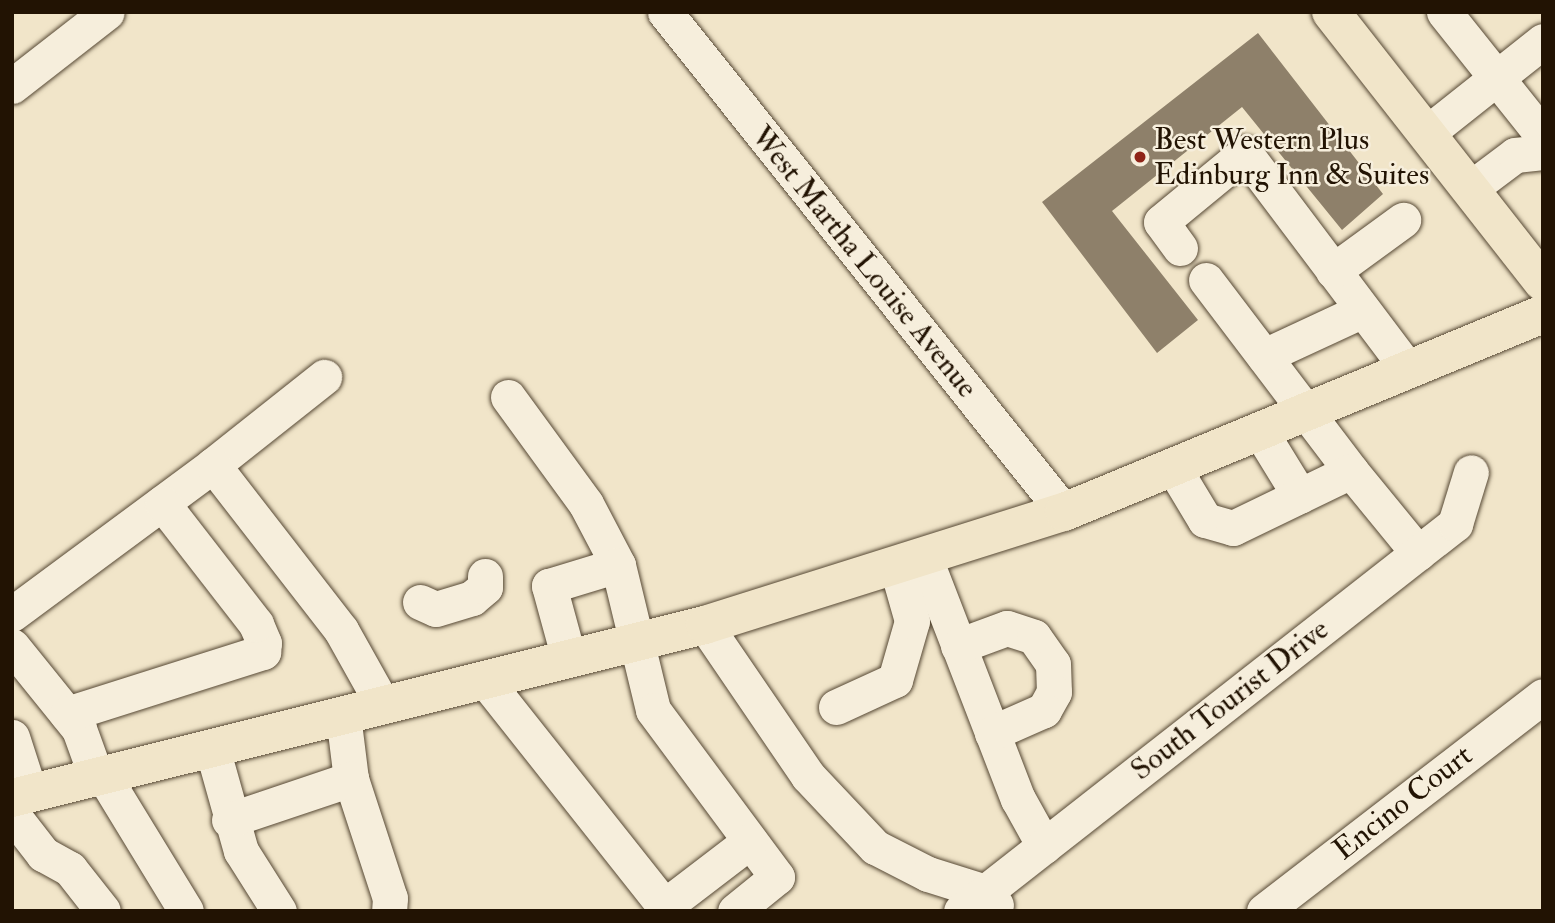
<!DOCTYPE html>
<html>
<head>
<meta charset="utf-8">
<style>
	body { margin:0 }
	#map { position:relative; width:1555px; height:923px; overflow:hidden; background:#f1e5c9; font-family:"IM FELL Double Pica",serif }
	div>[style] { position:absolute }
	.building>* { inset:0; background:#8e806a }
	.roads { filter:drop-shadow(0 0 2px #564834) drop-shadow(0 0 2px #564834) }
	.minor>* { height:35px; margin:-17.5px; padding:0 17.5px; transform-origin:17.5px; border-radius:17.5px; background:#f6eedc }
	.major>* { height:38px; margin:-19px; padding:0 19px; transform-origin:19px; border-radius:19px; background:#f1e5c9 }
	.dots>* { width:19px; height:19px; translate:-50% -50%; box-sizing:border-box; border:4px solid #f6eedc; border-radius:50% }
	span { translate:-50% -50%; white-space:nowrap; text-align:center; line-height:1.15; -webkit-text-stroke:5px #f6eedc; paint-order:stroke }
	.poi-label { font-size:30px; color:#221303 }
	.left { translate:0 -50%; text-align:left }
	.street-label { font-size:30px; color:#221303 }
	.frame { position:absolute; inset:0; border:14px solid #221303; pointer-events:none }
</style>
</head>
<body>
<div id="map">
	<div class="building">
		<i style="clip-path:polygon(1258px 33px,1383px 194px,1342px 230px,1242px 107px,1112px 211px,1198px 320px,1157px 353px,1042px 202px)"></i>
	</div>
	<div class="roads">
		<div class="minor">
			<i style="left:665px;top:12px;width:640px;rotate:51.41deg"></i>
			<i style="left:1444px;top:12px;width:159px;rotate:51.4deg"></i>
			<i style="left:12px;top:86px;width:120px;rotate:-37.9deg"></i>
			<i style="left:1427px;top:133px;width:148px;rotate:-38.4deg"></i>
			<i style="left:1471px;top:188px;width:55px;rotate:-36.9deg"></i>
			<i style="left:1515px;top:155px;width:28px;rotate:-6deg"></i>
			<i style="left:1180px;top:248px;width:32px;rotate:-126deg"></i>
			<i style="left:1161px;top:222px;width:109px;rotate:-39.4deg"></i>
			<i style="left:1245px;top:153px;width:271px;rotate:53deg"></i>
			<i style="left:1333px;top:271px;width:87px;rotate:-36.1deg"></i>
			<i style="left:1206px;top:280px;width:240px;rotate:52.8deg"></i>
			<i style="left:1264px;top:356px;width:109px;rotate:-24.9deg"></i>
			<i style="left:508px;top:397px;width:132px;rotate:53.9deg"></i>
			<i style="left:586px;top:504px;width:69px;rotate:62.3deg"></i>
			<i style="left:1260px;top:431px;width:76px;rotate:58.4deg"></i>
			<i style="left:213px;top:465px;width:142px;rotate:-38.4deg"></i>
			<i style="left:1173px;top:467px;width:62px;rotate:58.9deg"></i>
			<i style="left:1205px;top:520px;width:29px;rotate:16deg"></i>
			<i style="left:1233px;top:528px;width:131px;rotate:-25.8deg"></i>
			<i style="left:1351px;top:471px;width:106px;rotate:50.7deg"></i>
			<i style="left:924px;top:556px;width:261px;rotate:68.9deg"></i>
			<i style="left:1018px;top:799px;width:54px;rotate:61deg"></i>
			<i style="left:420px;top:602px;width:17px;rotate:24deg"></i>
			<i style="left:436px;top:609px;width:38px;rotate:-17deg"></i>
			<i style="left:472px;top:598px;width:17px;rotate:-40deg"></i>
			<i style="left:485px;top:587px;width:11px;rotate:-90deg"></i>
			<i style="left:12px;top:614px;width:250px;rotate:-36.5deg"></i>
			<i style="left:213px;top:465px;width:209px;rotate:52.2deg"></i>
			<i style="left:341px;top:630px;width:86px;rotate:60.8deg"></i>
			<i style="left:705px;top:625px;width:183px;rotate:55.7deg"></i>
			<i style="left:808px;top:776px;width:98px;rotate:46.7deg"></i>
			<i style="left:875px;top:847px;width:59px;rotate:27deg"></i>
			<i style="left:928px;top:874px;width:60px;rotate:17.5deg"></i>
			<i style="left:985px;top:892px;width:17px;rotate:50deg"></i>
			<i style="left:12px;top:646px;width:107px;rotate:51.1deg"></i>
			<i style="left:79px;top:729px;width:50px;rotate:70.1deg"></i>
			<i style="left:958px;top:646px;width:52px;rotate:-20.2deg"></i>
			<i style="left:1007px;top:628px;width:28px;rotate:18deg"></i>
			<i style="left:1034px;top:637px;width:33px;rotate:55deg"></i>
			<i style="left:1053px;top:664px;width:28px;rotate:88deg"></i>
			<i style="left:1054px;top:692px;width:21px;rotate:119deg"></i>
			<i style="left:1044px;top:710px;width:57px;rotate:156.1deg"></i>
			<i style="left:569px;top:659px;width:76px;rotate:-105.3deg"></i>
			<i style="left:549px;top:586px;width:72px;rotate:-16.9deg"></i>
			<i style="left:618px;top:565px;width:149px;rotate:76.4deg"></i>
			<i style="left:653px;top:710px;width:208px;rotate:53.4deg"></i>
			<i style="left:777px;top:877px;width:54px;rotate:141deg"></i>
			<i style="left:485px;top:680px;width:295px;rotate:51.6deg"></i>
			<i style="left:836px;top:707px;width:65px;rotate:-24.6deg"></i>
			<i style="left:895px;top:680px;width:61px;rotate:-73.9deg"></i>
			<i style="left:912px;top:621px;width:58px;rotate:-105.9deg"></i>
			<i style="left:67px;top:714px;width:206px;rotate:-17.6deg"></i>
			<i style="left:263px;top:652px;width:9px;rotate:-84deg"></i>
			<i style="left:264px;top:643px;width:21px;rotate:-113deg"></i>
			<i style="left:256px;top:624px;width:153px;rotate:-127.8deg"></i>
			<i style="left:343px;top:715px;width:64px;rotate:82.9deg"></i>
			<i style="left:351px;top:779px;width:125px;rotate:71.9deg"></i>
			<i style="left:390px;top:898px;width:13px;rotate:94deg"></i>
			<i style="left:12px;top:737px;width:59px;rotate:72.2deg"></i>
			<i style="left:212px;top:748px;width:107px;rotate:74.3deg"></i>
			<i style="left:241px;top:851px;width:71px;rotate:57.7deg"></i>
			<i style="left:103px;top:775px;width:159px;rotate:58.6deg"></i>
			<i style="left:12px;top:814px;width:51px;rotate:52.2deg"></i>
			<i style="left:43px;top:854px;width:31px;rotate:29deg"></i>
			<i style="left:70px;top:869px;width:53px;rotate:51.8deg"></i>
			<i style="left:229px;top:820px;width:129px;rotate:-18.6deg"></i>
			<i style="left:665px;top:906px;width:107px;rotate:-37.4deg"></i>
			<i style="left:961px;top:911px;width:628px;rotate:-38.08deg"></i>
			<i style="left:1455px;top:524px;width:54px;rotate:-72.9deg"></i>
			<i style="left:1264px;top:911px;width:352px;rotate:-37.6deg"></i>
		</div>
		<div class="major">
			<i style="left:1331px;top:12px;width:343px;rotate:51.9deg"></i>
			<i style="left:12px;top:798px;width:714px;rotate:-14.02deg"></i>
			<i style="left:705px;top:625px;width:376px;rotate:-17.5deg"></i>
			<i style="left:1064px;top:512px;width:518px;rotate:-22.46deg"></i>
		</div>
	</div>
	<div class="dots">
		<i style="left:1140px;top:157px;background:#8f2418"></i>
	</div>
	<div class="poi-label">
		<span class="left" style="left:1154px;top:157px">Best Western Plus<br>Edinburg Inn &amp; Suites</span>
	</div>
	<div class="street-label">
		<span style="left:864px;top:262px;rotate:51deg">West Martha Louise Avenue</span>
		<span style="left:1230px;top:700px;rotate:-38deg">South Tourist Drive</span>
		<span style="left:1403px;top:803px;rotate:-38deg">Encino Court</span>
	</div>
	<div class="frame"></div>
</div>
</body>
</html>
